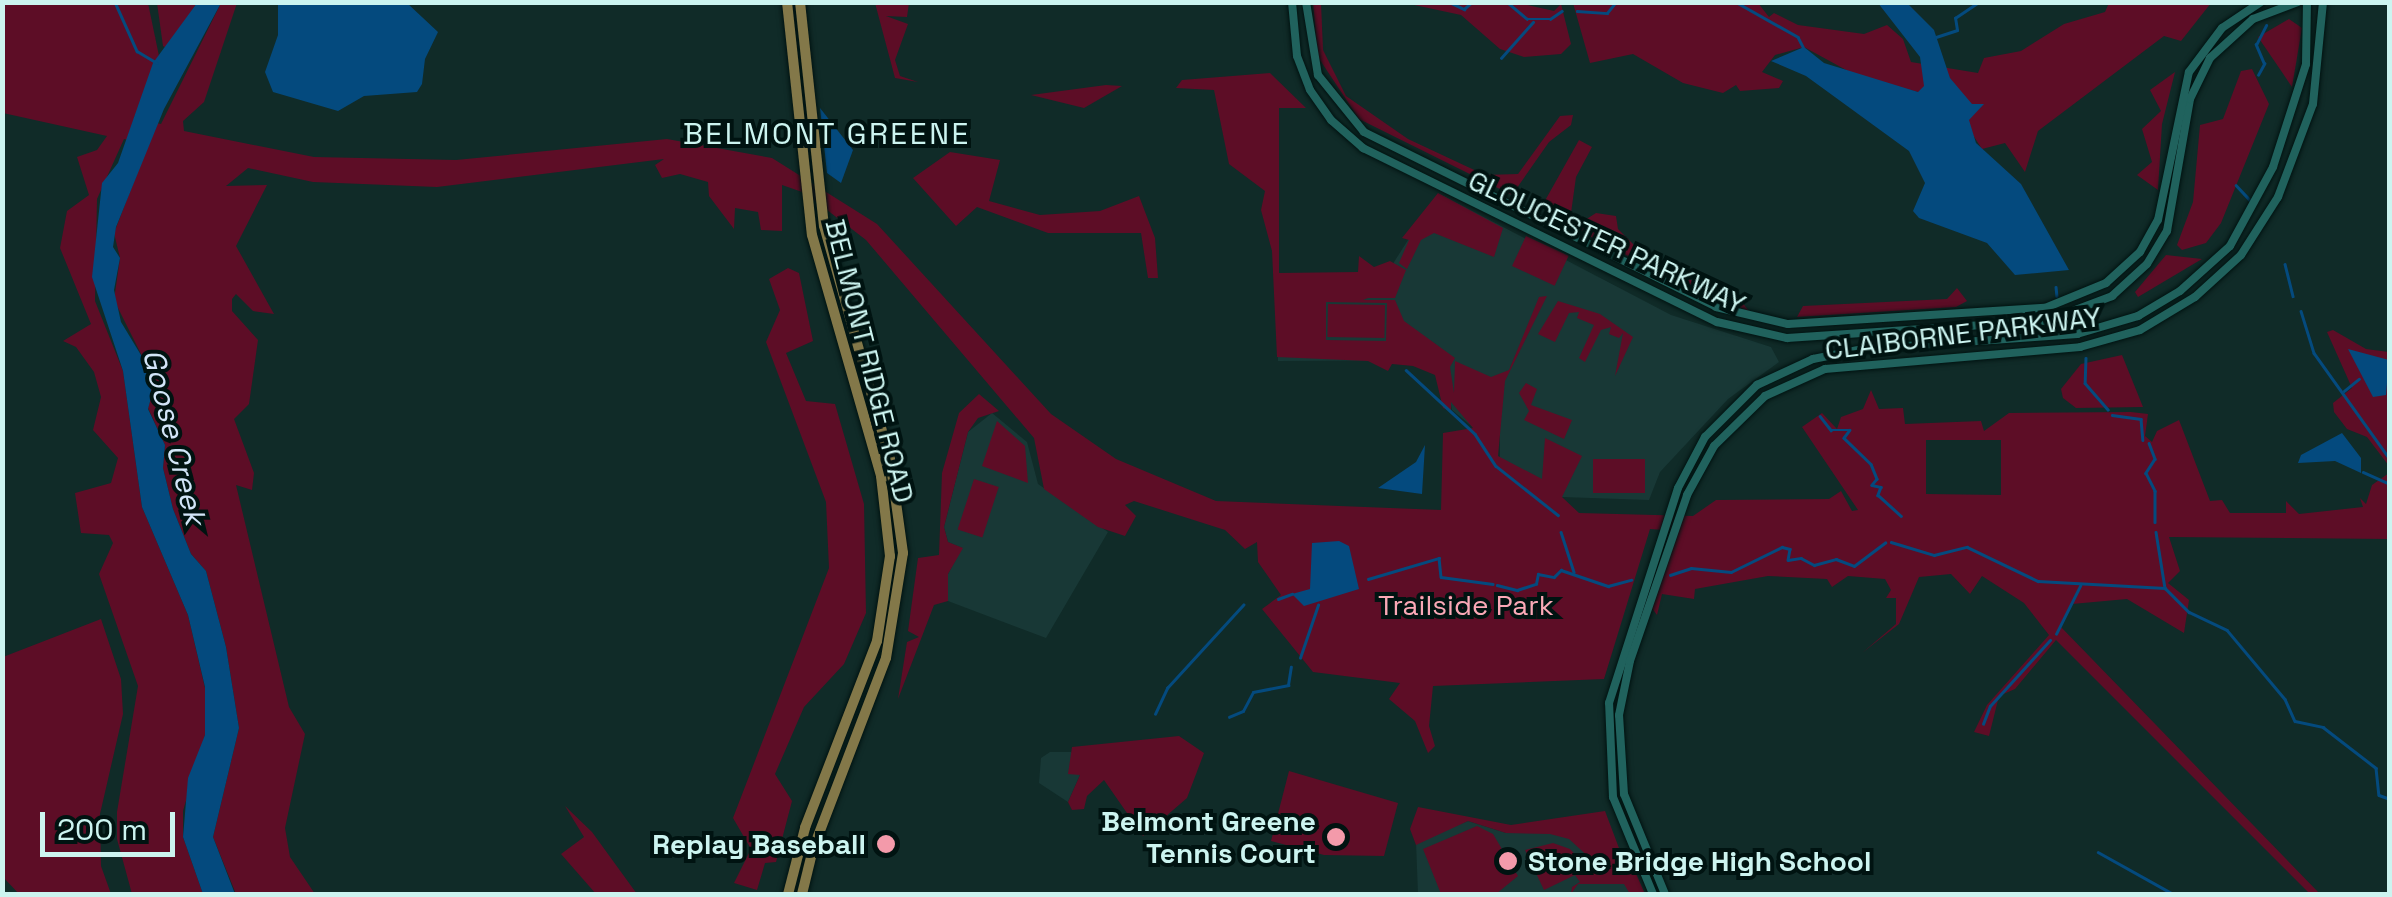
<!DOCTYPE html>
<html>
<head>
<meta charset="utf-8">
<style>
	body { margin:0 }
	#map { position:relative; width:2392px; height:897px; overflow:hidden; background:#102b28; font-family:"Space Grotesk",sans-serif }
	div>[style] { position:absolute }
	.built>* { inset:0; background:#183836 }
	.green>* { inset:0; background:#5d0d26; transform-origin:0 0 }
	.water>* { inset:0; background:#044a7e }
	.stream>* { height:2.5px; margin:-1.25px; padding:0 1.25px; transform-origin:1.25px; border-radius:1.25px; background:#044a7e }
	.roads { filter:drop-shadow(0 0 2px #001311) drop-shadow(0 0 2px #001311) }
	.secondary>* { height:8px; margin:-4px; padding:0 4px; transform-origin:4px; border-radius:4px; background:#20625d }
	.primary>* { height:10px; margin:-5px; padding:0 5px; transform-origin:5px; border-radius:5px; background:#837849 }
	.dots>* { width:28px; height:28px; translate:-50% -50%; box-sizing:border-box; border:5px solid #001311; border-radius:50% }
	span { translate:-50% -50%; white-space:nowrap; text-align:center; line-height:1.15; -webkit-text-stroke:8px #001311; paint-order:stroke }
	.street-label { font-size:28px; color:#ccf4f0 }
	.park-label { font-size:28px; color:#faa8b6 }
	.poi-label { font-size:28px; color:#ccf4f0; font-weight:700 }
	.right { translate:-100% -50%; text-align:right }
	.left { translate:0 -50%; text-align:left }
	.neighbourhood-label { font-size:30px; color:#ccf4f0; letter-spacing:2.5px }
	.water-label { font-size:30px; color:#d2e5f8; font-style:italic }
	.frame { position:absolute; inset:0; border:5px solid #ccf4f0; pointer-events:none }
	.scale { position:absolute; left:40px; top:812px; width:135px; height:45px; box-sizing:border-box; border:5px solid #ccf4f0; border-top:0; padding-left:12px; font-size:30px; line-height:35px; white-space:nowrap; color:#ccf4f0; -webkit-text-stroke:8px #001311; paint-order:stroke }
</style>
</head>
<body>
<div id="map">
	<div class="built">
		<i style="clip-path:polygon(1438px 193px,1671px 315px,1771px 347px,1779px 362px,1728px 399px,1660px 472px,1649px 500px,1562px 497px,1500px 459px,1500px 436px,1474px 428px,1452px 410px,1443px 360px,1278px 361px,1276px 287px,1380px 284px)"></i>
		<i style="clip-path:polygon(992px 413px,1027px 442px,1038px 484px,1108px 532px,1046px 638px,948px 601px,948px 574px,962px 548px,948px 542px,944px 527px,968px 432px)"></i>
		<i style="clip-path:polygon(1050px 752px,1071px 752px,1080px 775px,1068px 802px,1039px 783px,1041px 758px)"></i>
		<i style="clip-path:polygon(1468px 821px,1506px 833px,1552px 832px,1574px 839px,1643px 894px,1418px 894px,1416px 842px)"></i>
	</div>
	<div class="green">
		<i style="clip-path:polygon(evenodd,2px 3px,148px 3px,159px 56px,134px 118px,161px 124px,221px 3px,237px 3px,204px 102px,183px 121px,184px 131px,314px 157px,456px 160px,667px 139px,772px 158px,877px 224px,1051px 414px,1116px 459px,1216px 501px,1441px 510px,1443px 433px,1473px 428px,1451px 402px,1451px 411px,1443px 408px,1435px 375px,1413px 366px,1392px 364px,1388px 371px,1368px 361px,1277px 357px,1272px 251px,1261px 210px,1265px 191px,1229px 164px,1214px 90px,1176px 88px,1182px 80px,1270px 73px,1306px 108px,1279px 108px,1279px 273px,1358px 272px,1359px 256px,1374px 267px,1390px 261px,1406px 270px,1395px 298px,1368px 298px,1363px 300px,1395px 300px,1404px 321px,1455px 358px,1450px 367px,1454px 393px,1455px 361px,1491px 377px,1509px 370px,1539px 297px,1547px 296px,1505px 381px,1498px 456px,1542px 479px,1545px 438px,1582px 456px,1562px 497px,1579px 513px,1693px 516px,1716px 500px,1829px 499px,1841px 491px,1852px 511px,1858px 510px,1802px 427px,1822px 413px,1837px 429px,1841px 417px,1863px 409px,1871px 390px,1879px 409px,1903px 408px,1905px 424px,1981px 421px,1984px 431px,2009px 413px,2131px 412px,2148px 414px,2145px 436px,2152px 442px,2157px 431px,2179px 420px,2210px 501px,2222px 500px,2230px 513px,2286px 513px,2286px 501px,2299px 514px,2363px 507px,2360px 498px,2366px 504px,2372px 485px,2389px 473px,2389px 539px,2169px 537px,2180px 571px,2168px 583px,2189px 600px,2184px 633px,2127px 599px,2072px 604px,2060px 626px,2320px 894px,2310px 894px,2056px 640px,2015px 689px,1999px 696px,1989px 736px,1974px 732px,1987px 705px,2049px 635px,2024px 603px,1982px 576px,1970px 594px,1951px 574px,1919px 577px,1899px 624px,1862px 653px,1896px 624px,1896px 598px,1886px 598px,1891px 590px,1885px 579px,1848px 576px,1832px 587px,1827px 579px,1768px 576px,1695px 589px,1694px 599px,1662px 594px,1657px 615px,1652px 608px,1677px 531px,1650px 529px,1604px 679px,1433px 686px,1429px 726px,1435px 746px,1428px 753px,1415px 721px,1389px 699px,1400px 683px,1313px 672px,1262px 609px,1281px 595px,1258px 562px,1257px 542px,1245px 549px,1225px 530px,1134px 501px,1125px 505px,1136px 516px,1125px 536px,1098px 527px,1044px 489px,1034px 438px,866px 240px,805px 193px,782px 185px,782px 231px,761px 230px,758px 212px,735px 208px,734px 229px,709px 196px,708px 182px,680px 174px,662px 178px,655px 165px,664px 159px,437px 187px,313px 182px,248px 168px,226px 186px,267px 185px,236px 246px,274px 314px,253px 311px,236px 294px,232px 299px,232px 311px,258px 340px,249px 404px,234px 419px,254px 473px,252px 490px,236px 485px,289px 707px,305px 734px,285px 828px,290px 857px,315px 894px,236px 894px,213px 837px,239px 728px,226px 647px,206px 571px,191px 554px,173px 509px,163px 468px,165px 445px,148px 408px,152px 394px,144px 360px,114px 300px,120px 258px,114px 233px,148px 145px,124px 139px,97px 199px,95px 301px,123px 371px,142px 507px,188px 615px,205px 688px,205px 735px,183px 811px,183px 837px,203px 894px,132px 894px,117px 839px,117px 812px,138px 686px,99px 574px,113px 543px,109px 535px,81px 533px,75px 493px,111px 483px,118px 458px,93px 430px,101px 397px,94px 372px,76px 347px,63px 341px,91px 324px,60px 248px,67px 211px,89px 195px,77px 157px,97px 150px,107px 136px,3px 113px,2px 3px,1326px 302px,1387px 303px,1386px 341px,1326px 340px,1326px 302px,2px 3px,1926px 440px,2001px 440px,2001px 495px,1926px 494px,1926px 440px)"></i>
		<i style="clip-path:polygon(157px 3px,197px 3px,166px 48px,163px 46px)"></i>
		<i style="clip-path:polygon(875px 3px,909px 3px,907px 17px,886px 16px,908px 24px,895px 60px,900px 76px,918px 82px,895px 78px)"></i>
		<i style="clip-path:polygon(1313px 3px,1321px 3px,1323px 50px,1346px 96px,1408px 139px,1485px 175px,1518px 174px,1560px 116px,1573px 115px,1571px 125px,1549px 142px,1512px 195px,1359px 119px,1318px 57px)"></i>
		<i style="clip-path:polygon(1405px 3px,1519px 3px,1554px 11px,1561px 4px,1571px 44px,1561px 54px,1524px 57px,1500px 49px,1461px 15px)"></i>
		<i style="clip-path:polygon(1573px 3px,1758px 3px,1769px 17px,1774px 13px,1798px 25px,1864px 34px,1887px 25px,1903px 39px,1911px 62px,1978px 73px,1984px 58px,2021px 51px,2064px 24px,2105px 12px,2109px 3px,2211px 3px,2181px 41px,2164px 36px,2038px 131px,2025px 172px,2005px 143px,1982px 149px,1969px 129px,1918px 92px,1859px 77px,1804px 47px,1775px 55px,1762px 72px,1783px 81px,1779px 88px,1740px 91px,1736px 85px,1723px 93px,1683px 83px,1633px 54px,1590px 63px)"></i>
		<i style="clip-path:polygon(2289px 19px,2302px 28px,2292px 87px,2258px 37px)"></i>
		<i style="clip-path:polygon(2252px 69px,2269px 104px,2221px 223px,2206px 243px,2182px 250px,2177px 245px,2193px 202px,2200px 125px,2223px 119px,2241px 71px)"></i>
		<i style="clip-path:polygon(2175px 72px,2162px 124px,2158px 190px,2137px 175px,2152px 162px,2142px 129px,2161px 111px,2150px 90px)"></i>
		<i style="clip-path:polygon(1106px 85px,1122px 86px,1084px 108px,1031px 95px)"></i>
		<i style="clip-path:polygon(1579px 140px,1592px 147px,1576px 177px,1571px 213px,1585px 220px,1596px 213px,1616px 216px,1618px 229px,1636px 247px,1696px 283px,1740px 300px,1750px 312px,1604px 245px,1542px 206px)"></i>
		<i style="clip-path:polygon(950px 152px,1000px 160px,989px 201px,1040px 215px,1100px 211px,1139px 196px,1155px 238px,1158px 278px,1148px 278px,1141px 233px,1048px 233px,977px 207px,956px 226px,913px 178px)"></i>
		<i style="clip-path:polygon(1438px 193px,1503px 228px,1494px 257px,1434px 233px,1421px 240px,1407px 269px,1399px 263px,1409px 240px,1402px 238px)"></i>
		<i style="left:1526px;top:236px;width:47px;height:33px;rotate:25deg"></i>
		<i style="clip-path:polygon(2166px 255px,2202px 259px,2138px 297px,2135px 292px)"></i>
		<i style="clip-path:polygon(788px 268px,799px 273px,813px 341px,786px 353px,806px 401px,835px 404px,864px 504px,866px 613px,844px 664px,804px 707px,775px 774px,792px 801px,776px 862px,765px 863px,757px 890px,734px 883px,751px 849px,733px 818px,829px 568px,826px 502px,766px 342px,780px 310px,769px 279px)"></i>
		<i style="clip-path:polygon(1957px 288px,1967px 301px,1956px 307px,1797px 317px,1803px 306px,1947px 299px)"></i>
		<i style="clip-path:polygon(1558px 301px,1600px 314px,1633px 337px,1615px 376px,1623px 333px,1619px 338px,1609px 334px,1611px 327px,1601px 330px,1585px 362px,1579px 358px,1594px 325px,1577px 318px,1579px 312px,1569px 313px,1555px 342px,1538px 334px)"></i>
		<i style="left:1328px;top:304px;width:57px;height:33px;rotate:1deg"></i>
		<i style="clip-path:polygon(2333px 330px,2366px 349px,2389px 352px,2389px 466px,2367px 437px,2347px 429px,2334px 412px,2333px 403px,2352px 388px,2327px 332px)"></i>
		<i style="clip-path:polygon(2122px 355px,2143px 407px,2076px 408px,2063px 398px,2061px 389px,2081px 364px)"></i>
		<i style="clip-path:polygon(1526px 383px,1537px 389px,1531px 405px,1572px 420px,1564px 439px,1524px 420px,1529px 411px,1519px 393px)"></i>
		<i style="clip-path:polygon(979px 394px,999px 411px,978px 418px,968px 432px,944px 527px,948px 542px,963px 548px,948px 574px,948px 601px,934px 605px,898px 699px,907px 642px,919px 637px,908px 631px,918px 558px,939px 555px,942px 473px,959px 413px)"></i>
		<i style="clip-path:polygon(997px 421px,1025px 446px,1028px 483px,982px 466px)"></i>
		<i style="left:1593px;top:459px;width:52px;height:34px"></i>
		<i style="left:974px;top:479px;width:26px;height:53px;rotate:18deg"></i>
		<i style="clip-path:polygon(101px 619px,121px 679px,123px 714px,100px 814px,101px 866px,111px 894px,19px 894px,3px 877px,3px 657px)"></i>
		<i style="clip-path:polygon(1179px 736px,1204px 753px,1187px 798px,1143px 836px,1104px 780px,1087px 796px,1084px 809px,1072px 810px,1068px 802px,1080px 775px,1068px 774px,1072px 747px)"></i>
		<i style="clip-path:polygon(1289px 771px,1398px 803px,1384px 856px,1324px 855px,1271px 841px)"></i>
		<i style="clip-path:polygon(565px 806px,592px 832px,637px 894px,596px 894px,561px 854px,584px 837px)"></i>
		<i style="clip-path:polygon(1418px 807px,1511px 825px,1605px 811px,1625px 864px,1631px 862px,1645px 894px,1630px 894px,1624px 884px,1578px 884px,1571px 894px,1572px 887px,1580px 882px,1575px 875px,1544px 890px,1525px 850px,1553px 843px,1570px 849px,1586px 866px,1592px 860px,1569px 839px,1550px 834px,1506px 833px,1468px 821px,1416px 845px,1410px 829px)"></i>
		<i style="clip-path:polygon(1477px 826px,1493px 834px,1518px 876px,1496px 894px,1441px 894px,1423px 849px)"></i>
	</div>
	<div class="water">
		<i style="clip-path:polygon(197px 3px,221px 3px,164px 109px,116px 227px,113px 247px,120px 258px,114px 290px,121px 322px,144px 360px,152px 394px,148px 409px,165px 445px,163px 468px,173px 509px,191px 554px,206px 571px,226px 647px,239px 728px,213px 837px,235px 894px,203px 894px,183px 837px,188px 778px,205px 735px,205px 687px,188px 615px,142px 507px,123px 371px,92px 277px,102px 183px,118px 163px,153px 63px)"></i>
		<i style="clip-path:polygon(278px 3px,407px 3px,438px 32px,425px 59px,422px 84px,417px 92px,364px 96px,338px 111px,273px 92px,265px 72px,278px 35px)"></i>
		<i style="clip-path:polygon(1878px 3px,1907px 3px,1934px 30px,1950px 78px,1972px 104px,1984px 104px,1969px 120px,1976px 143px,2021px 184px,2069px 270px,2015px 275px,1987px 243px,1919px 218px,1913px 211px,1925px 183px,1909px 151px,1806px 76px,1771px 61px,1804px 47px,1824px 63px,1918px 92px,1924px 86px,1920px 57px)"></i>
		<i style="clip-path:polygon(820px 108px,853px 150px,841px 183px,827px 173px)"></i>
		<i style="clip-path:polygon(2348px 349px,2389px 360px,2386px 395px,2373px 397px)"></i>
		<i style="clip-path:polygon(2342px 433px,2361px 458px,2361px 473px,2335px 461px,2298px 463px,2301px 455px)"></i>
		<i style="clip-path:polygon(1425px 445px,1422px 494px,1378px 488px,1416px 462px)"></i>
		<i style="clip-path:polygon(1339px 541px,1349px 546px,1359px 589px,1304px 606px,1292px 594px,1310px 589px,1312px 543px)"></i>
	</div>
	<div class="stream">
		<i style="left:115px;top:2px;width:54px;rotate:65.8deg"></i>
		<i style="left:137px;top:51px;width:23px;rotate:31deg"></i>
		<i style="left:1449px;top:2px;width:17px;rotate:25deg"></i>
		<i style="left:1464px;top:9px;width:11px;rotate:-41deg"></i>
		<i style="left:1485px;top:2px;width:13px"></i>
		<i style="left:1507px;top:2px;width:26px;rotate:40deg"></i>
		<i style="left:1527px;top:19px;width:23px"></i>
		<i style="left:1550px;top:19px;width:14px;rotate:-34deg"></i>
		<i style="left:1736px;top:2px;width:71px;rotate:29.4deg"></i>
		<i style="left:1798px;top:37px;width:11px;rotate:63deg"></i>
		<i style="left:1577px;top:11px;width:30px;rotate:4deg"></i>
		<i style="left:1607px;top:13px;width:14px;rotate:-51deg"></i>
		<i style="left:1936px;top:37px;width:22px;rotate:-18deg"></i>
		<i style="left:1957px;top:30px;width:12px;rotate:-99deg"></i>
		<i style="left:1955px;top:18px;width:29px;rotate:-34deg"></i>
		<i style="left:1501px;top:58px;width:48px;rotate:-48.4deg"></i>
		<i style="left:2258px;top:75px;width:13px;rotate:-61deg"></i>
		<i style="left:2264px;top:64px;width:21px;rotate:-113deg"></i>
		<i style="left:2256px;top:45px;width:22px;rotate:-63deg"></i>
		<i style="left:2236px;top:185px;width:21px;rotate:47deg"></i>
		<i style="left:2285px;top:264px;width:33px;rotate:76deg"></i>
		<i style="left:2056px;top:287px;width:9px;rotate:84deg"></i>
		<i style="left:2301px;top:311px;width:44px;rotate:72.8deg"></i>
		<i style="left:2314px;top:353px;width:130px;rotate:54.4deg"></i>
		<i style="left:2086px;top:358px;width:25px;rotate:92deg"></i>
		<i style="left:2085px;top:383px;width:35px;rotate:49deg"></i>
		<i style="left:1406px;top:370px;width:94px;rotate:42.8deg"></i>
		<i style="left:1475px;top:434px;width:38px;rotate:57deg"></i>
		<i style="left:1496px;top:466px;width:79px;rotate:38.3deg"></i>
		<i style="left:2344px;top:391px;width:19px;rotate:-39deg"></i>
		<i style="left:2112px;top:415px;width:29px;rotate:8deg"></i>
		<i style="left:2141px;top:419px;width:21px;rotate:85deg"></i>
		<i style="left:1820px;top:416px;width:18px;rotate:52deg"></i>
		<i style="left:1831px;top:430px;width:19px"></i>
		<i style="left:1850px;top:430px;width:10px;rotate:127deg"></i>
		<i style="left:1844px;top:438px;width:37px;rotate:44deg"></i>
		<i style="left:1871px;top:464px;width:16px;rotate:68deg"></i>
		<i style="left:1877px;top:479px;width:8px;rotate:130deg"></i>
		<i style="left:1872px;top:485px;width:9px;rotate:13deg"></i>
		<i style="left:1881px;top:487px;width:9px;rotate:111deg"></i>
		<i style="left:1878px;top:495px;width:31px;rotate:42deg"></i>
		<i style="left:2149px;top:443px;width:17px;rotate:69deg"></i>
		<i style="left:2155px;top:459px;width:17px;rotate:123deg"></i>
		<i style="left:2146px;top:473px;width:20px;rotate:63deg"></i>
		<i style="left:2155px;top:491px;width:31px;rotate:90deg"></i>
		<i style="left:2363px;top:472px;width:30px;rotate:24deg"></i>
		<i style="left:1561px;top:532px;width:42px;rotate:72deg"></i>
		<i style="left:2156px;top:532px;width:57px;rotate:80.9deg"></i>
		<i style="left:1891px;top:542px;width:45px;rotate:16.8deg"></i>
		<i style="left:1934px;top:555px;width:34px;rotate:-14deg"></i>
		<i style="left:1967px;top:547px;width:79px;rotate:25.6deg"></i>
		<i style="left:2038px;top:581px;width:127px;rotate:3.2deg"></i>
		<i style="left:2165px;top:588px;width:34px;rotate:45deg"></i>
		<i style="left:2189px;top:612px;width:42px;rotate:25.3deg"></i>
		<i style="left:2227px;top:630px;width:90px;rotate:50deg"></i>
		<i style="left:2285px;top:699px;width:24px;rotate:66deg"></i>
		<i style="left:2295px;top:721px;width:29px;rotate:12deg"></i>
		<i style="left:2323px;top:727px;width:67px;rotate:37.7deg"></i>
		<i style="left:2376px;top:768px;width:27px;rotate:84deg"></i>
		<i style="left:2379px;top:795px;width:12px;rotate:20deg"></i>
		<i style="left:1670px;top:575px;width:22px;rotate:-18deg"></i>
		<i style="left:1691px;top:568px;width:40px;rotate:5.7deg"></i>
		<i style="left:1731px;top:572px;width:57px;rotate:-26.1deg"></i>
		<i style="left:1782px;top:547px;width:8px;rotate:14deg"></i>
		<i style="left:1790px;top:549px;width:11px;rotate:100deg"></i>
		<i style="left:1788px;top:560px;width:13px;rotate:-9deg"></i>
		<i style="left:1801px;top:558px;width:15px;rotate:28deg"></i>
		<i style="left:1814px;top:565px;width:23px;rotate:-15deg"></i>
		<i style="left:1836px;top:559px;width:19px;rotate:21deg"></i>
		<i style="left:1854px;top:566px;width:39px;rotate:-37deg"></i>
		<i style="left:1368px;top:579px;width:74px;rotate:-16.5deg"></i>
		<i style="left:1439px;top:558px;width:19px;rotate:84deg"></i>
		<i style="left:1441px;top:577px;width:52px;rotate:7.7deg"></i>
		<i style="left:1497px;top:585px;width:21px;rotate:14deg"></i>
		<i style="left:1517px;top:590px;width:20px;rotate:-18deg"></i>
		<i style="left:1536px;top:584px;width:10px;rotate:-79deg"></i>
		<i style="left:1538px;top:574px;width:16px;rotate:11deg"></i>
		<i style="left:1554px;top:577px;width:10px;rotate:-45deg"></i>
		<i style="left:1561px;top:570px;width:50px;rotate:18.8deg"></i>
		<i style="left:1608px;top:586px;width:24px;rotate:-15deg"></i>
		<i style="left:1278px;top:599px;width:15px;rotate:-20deg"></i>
		<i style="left:2056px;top:634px;width:54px;rotate:-63.4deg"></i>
		<i style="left:1300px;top:658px;width:56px;rotate:-71.2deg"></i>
		<i style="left:1155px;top:714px;width:29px;rotate:-65deg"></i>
		<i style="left:1167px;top:688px;width:113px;rotate:-47.5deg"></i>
		<i style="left:1229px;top:717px;width:15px;rotate:-23deg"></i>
		<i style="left:1243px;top:711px;width:21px;rotate:-62deg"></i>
		<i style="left:1253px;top:692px;width:36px;rotate:-11deg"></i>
		<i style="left:1288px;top:685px;width:18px;rotate:-81deg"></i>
		<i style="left:1983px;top:724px;width:19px;rotate:-69deg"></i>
		<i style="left:1990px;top:706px;width:89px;rotate:-47.7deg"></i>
		<i style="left:2098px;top:852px;width:86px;rotate:29.2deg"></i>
	</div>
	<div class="roads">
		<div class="secondary">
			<i style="left:1292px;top:2px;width:54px;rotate:84.7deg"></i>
			<i style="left:1297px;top:56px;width:36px;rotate:69deg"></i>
			<i style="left:1310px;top:90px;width:37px;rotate:55deg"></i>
			<i style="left:1331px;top:120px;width:43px;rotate:41.2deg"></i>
			<i style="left:1363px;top:148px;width:394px;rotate:26.2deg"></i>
			<i style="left:1717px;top:322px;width:72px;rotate:12.9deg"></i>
			<i style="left:1787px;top:338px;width:260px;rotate:-3.8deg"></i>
			<i style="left:2046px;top:321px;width:71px;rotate:-20.7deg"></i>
			<i style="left:2112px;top:296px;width:47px;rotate:-42.4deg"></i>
			<i style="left:2147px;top:264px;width:39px;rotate:-59deg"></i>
			<i style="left:2167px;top:231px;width:134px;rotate:-80.1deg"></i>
			<i style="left:2190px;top:99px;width:46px;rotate:-64deg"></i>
			<i style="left:2210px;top:58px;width:58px;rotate:-42.2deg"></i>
			<i style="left:2253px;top:19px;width:48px;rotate:-20.7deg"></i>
			<i style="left:1306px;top:2px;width:74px;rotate:80.7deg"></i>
			<i style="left:1318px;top:75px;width:73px;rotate:51.1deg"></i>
			<i style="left:1364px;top:132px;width:393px;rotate:26.4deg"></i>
			<i style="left:1716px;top:307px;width:74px;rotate:13.3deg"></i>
			<i style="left:1788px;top:324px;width:257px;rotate:-3.6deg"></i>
			<i style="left:2045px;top:308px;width:66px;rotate:-22.3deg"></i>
			<i style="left:2106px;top:283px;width:46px;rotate:-42.4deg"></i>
			<i style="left:2140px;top:252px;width:37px;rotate:-61deg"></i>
			<i style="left:2158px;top:220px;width:151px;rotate:-78.2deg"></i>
			<i style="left:2189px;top:72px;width:55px;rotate:-53.1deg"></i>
			<i style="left:2222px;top:28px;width:47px;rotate:-33.7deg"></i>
			<i style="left:1653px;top:894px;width:105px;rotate:-112.4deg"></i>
			<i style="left:1613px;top:797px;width:94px;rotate:-92.4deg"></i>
			<i style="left:1609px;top:703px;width:226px;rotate:-72.2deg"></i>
			<i style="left:1678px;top:488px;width:58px;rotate:-62.1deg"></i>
			<i style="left:1705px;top:437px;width:74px;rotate:-45deg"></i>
			<i style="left:1757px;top:385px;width:62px;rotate:-24.9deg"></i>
			<i style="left:1813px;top:359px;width:51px;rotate:-11.3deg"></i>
			<i style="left:1863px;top:349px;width:215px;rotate:-4deg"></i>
			<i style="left:2077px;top:334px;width:64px;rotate:-16.4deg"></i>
			<i style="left:2138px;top:316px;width:49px;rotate:-30.8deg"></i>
			<i style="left:2180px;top:291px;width:67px;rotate:-42deg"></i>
			<i style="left:2230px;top:246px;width:90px;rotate:-61.4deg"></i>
			<i style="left:2273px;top:167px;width:108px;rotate:-72.2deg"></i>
			<i style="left:2306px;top:64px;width:62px;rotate:-89.1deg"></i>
			<i style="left:1665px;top:894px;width:108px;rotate:-112.3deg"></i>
			<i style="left:1624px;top:794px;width:79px;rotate:-93.6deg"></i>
			<i style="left:1619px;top:715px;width:55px;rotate:-78.5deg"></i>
			<i style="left:1630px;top:661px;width:176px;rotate:-71deg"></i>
			<i style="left:1687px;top:495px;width:56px;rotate:-61.1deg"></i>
			<i style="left:1714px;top:446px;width:71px;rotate:-44.4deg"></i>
			<i style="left:1765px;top:396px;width:66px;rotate:-24.2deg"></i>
			<i style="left:1825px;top:369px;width:256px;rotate:-4.9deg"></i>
			<i style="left:2080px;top:347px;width:62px;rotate:-15.8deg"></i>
			<i style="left:2140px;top:330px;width:64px;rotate:-31deg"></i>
			<i style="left:2195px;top:297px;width:62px;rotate:-42.4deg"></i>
			<i style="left:2241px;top:255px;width:69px;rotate:-57.5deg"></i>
			<i style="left:2278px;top:197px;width:99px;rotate:-69.4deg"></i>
			<i style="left:2313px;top:104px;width:102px;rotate:-84.4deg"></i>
		</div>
		<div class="primary">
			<i style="left:787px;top:2px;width:234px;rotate:83.9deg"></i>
			<i style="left:812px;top:235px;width:251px;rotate:74deg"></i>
			<i style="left:881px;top:476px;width:81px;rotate:83.6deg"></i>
			<i style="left:890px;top:556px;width:86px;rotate:98.7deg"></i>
			<i style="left:877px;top:641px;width:200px;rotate:111.1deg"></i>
			<i style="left:805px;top:828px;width:68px;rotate:104.4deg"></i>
			<i style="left:800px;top:2px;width:225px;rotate:83.9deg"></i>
			<i style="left:824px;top:226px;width:242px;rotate:74.2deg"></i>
			<i style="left:890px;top:459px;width:95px;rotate:82.1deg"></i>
			<i style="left:903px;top:553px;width:106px;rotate:99.2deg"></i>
			<i style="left:886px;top:658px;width:204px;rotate:110.9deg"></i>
			<i style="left:813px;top:849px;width:46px;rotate:103.7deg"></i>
		</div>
	</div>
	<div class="dots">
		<i style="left:1336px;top:837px;background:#f39aaa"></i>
		<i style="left:886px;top:844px;background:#f39aaa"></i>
		<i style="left:1508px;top:861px;background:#f39aaa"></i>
	</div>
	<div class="street-label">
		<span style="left:1607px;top:242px;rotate:25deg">GLOUCESTER PARKWAY</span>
		<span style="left:1963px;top:333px;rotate:-7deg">CLAIBORNE PARKWAY</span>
		<span style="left:870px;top:361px;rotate:76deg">BELMONT RIDGE ROAD</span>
	</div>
	<div class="park-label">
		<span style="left:1466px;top:605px">Trailside Park</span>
	</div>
	<div class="poi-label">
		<span class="right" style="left:1316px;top:837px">Belmont Greene<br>Tennis Court</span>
		<span class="right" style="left:866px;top:844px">Replay Baseball</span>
		<span class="left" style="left:1528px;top:861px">Stone Bridge High School</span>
	</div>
	<div class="neighbourhood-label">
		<span style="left:827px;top:134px">BELMONT GREENE</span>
	</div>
	<div class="water-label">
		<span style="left:174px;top:437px;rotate:76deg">Goose Creek</span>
	</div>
	<div class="frame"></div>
	<div class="scale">200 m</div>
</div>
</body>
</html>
